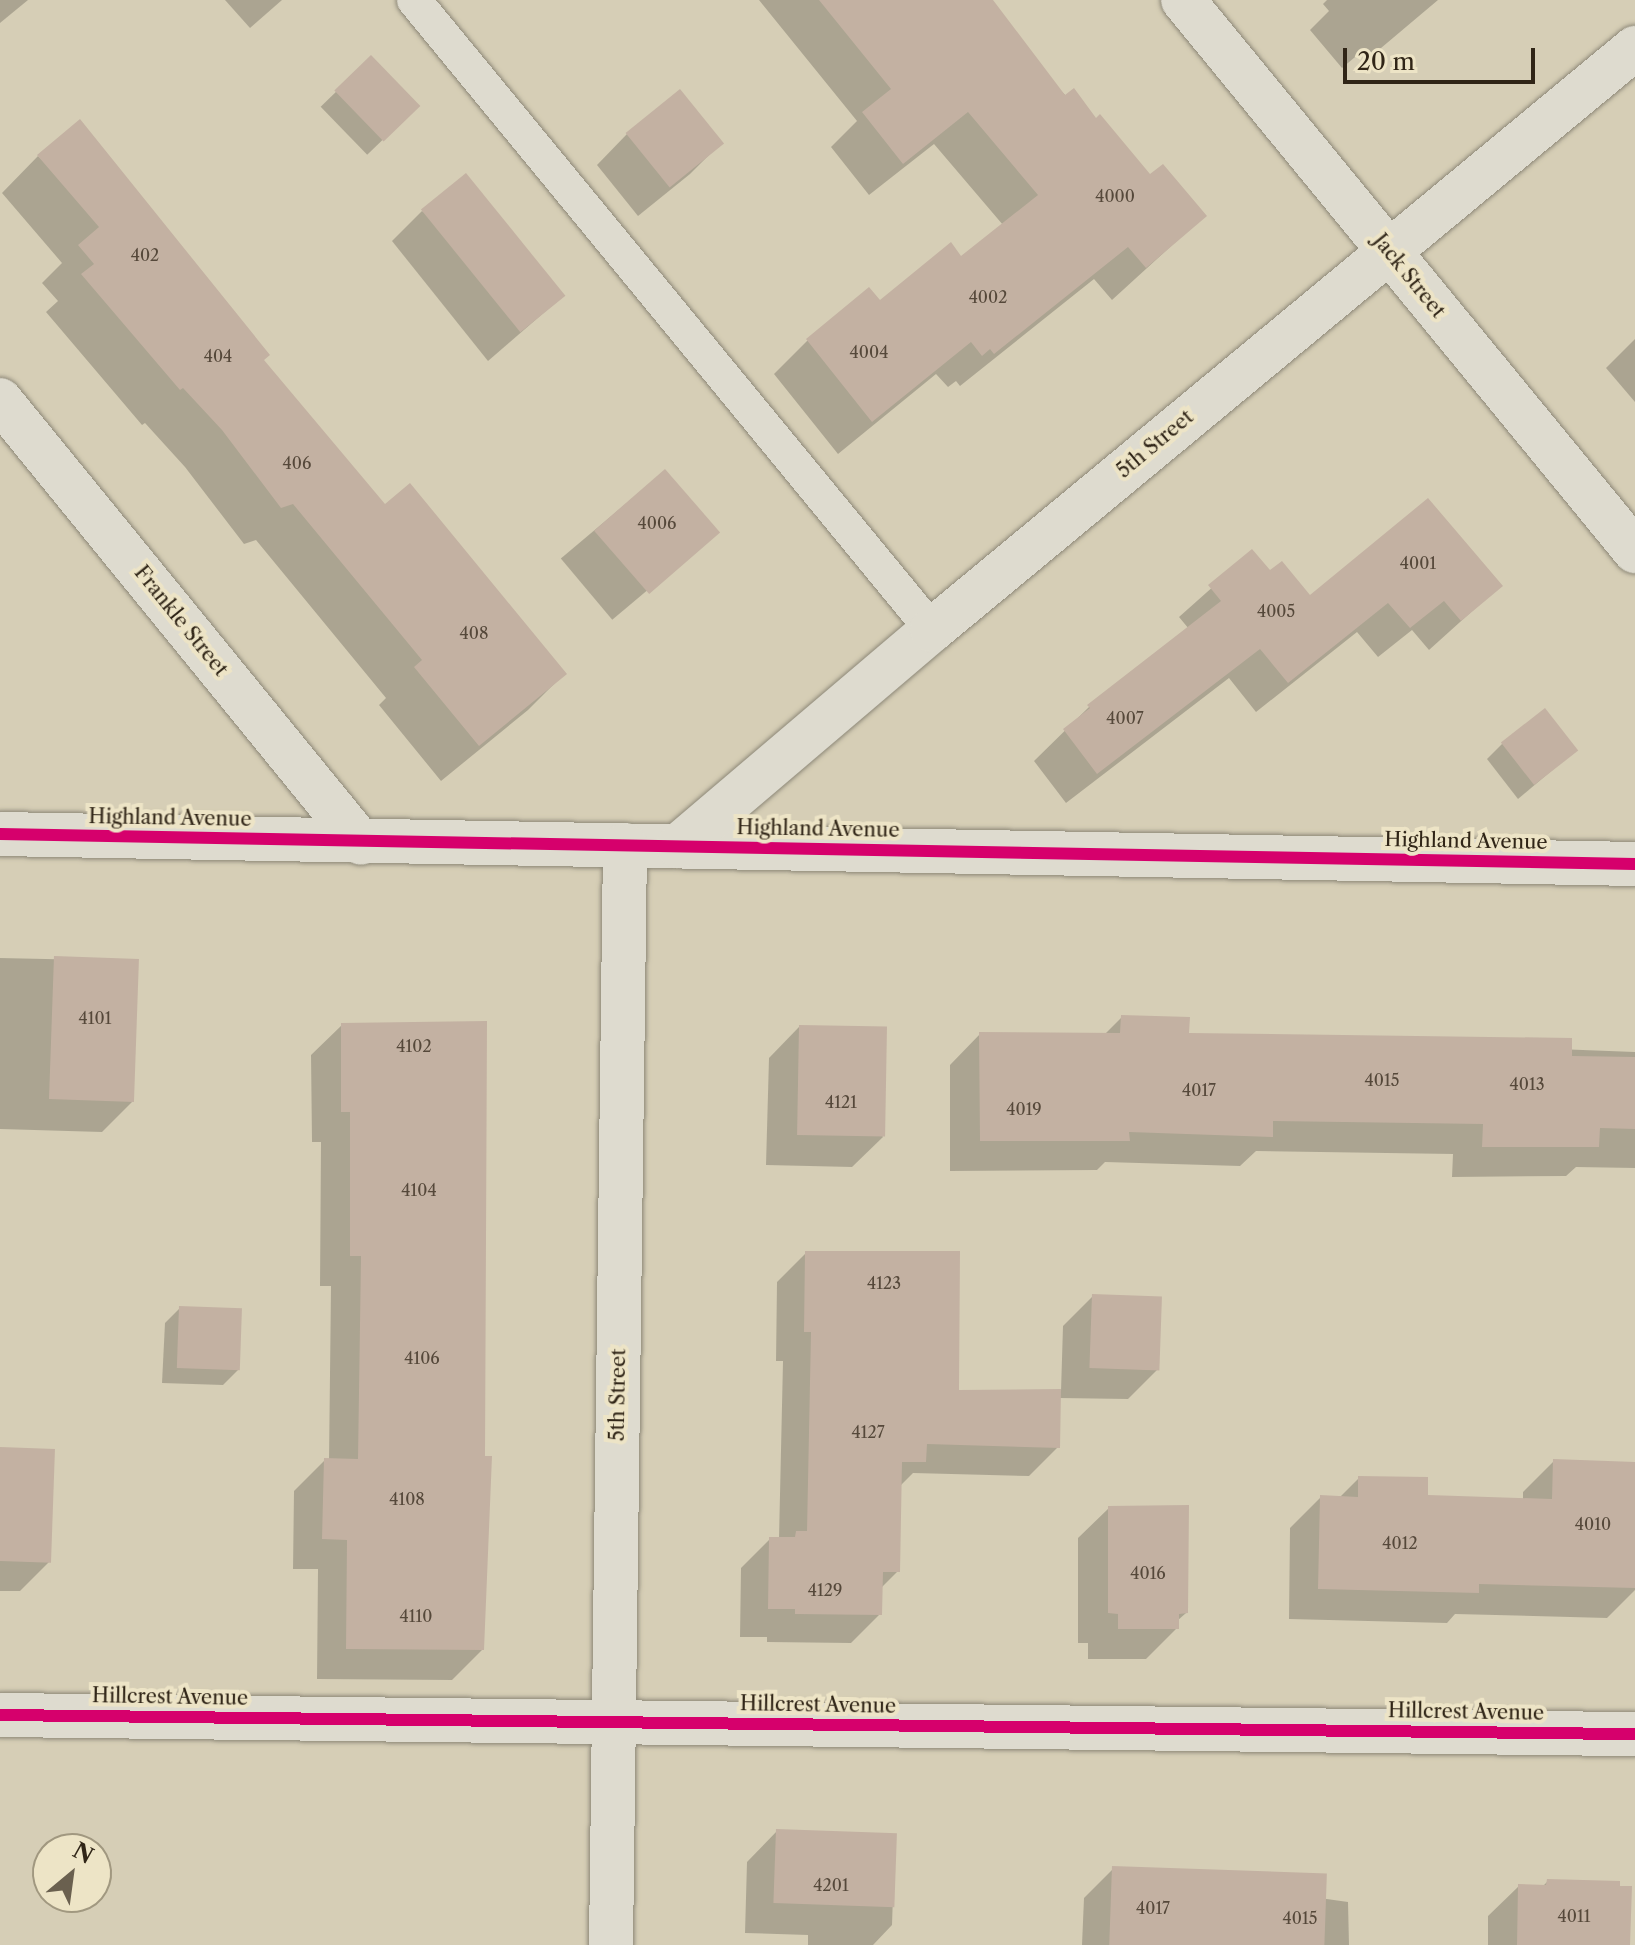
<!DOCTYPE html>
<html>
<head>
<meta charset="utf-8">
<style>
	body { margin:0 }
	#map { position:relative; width:1635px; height:1945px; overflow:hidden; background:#d6ceb6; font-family:"Libre Caslon Text",serif }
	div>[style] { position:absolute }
	.shadow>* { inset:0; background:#0003; transform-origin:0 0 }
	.building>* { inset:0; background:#c3b1a2; transform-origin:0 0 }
	.roads { filter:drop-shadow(0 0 2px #8d8878) drop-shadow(0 0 2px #8d8878) }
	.lane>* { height:34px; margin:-17px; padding:0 17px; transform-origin:17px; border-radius:17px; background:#dedbcf }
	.street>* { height:44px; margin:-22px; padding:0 22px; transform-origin:22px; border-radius:22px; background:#dedbcf }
	.cycleway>* { height:12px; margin:-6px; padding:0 6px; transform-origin:6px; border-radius:6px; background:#d6006c }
	span { translate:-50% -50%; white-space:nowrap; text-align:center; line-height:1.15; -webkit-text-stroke:8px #ede4c6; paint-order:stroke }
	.number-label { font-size:16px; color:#55483a }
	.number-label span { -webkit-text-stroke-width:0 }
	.street-label { font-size:20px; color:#302517 }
	.north { position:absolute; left:32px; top:1833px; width:80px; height:80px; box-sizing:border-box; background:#ede4c6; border:2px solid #a19880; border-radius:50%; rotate:29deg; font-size:22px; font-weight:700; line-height:32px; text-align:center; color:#302517 }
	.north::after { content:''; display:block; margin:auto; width:28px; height:36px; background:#6a604f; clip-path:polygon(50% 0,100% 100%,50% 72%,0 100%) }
	.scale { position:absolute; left:1343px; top:48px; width:192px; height:36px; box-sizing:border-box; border:4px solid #302517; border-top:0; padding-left:10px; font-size:24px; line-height:28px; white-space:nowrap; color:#302517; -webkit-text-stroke:6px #ede4c6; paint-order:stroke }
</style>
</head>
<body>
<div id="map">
	<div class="shadow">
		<i style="clip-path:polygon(0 0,28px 0,0 23px)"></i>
		<i style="clip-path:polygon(225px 0,282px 0,250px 28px)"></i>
		<i style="clip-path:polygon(759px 0,967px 0,1150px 177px,1204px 216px,1112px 300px,1094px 279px,960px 386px,956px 381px,948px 387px,936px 374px,838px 454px,774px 374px,807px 341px,869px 290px,879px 303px,961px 258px,1003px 225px,934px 144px,869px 195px,831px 147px,857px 121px)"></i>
		<i style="clip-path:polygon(1327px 0,1438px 0,1368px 59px,1361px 52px,1342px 68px,1310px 30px,1329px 11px,1323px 4px)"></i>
		<i style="left:371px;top:58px;width:67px;height:70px;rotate:46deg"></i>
		<i style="clip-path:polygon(627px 134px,721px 143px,690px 174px,638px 216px,597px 165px)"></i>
		<i style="clip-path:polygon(38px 156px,262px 361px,385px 506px,564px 674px,528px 710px,441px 781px,379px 705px,386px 698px,256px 540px,244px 544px,185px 467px,145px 423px,142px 425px,46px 312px,58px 301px,42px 283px,62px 263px,2px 193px)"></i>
		<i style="clip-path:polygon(422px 211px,563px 296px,488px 361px,392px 241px)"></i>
		<i style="clip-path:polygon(1635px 339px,1635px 402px,1606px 368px)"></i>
		<i style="left:665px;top:471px;width:80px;height:136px;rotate:50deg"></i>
		<i style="clip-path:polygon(1252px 552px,1270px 573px,1310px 598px,1500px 586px,1429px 650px,1412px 630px,1378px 657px,1357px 632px,1256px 712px,1229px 678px,1066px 803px,1034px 761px,1089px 707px,1189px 629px,1179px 617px)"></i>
		<i style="clip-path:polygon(1502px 744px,1576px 750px,1518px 799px,1487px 759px)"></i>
		<i style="clip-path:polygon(0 958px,137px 961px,132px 1102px,102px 1132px,0 1129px)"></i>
		<i style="clip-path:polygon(1122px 1017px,1187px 1035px,1635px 1052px,1635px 1168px,1576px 1167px,1566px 1176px,1452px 1177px,1453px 1154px,1256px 1151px,1240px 1166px,1105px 1162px,1097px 1170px,950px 1171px,950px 1065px,980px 1034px,1105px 1034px)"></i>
		<i style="clip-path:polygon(342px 1025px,482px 1650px,452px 1680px,317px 1679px,318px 1569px,293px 1569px,294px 1491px,325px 1460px,329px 1461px,331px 1286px,320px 1286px,321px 1142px,312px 1142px,311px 1055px)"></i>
		<i style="clip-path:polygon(799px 1027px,883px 1137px,852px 1167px,766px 1165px,769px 1058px)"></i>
		<i style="clip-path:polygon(806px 1253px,957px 1392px,1061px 1391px,1063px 1326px,1093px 1296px,1159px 1368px,1128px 1399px,1059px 1398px,1058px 1447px,1029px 1476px,913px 1473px,900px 1486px,898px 1571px,880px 1589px,880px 1614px,851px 1643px,767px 1642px,767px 1637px,740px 1637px,741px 1568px,770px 1539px,779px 1539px,783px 1361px,776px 1361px,777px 1282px)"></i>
		<i style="clip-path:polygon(180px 1308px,238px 1370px,223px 1385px,162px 1383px,165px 1323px)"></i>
		<i style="clip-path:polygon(0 1449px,50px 1561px,20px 1591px,0 1591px)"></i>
		<i style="clip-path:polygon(1554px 1461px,1635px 1463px,1635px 1590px,1607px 1618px,1455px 1614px,1447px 1623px,1289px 1619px,1290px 1528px,1321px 1497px,1339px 1498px,1359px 1478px,1426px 1497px,1523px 1500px,1523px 1492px)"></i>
		<i style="clip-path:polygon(1109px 1508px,1186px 1613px,1177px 1621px,1177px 1628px,1146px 1659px,1088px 1659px,1088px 1643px,1078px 1643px,1078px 1538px)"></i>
		<i style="clip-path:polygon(777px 1831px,895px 1836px,892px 1925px,873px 1945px,808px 1945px,808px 1935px,745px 1933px,747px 1862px)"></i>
		<i style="clip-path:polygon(1113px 1869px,1348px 1902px,1349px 1945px,1082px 1945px,1084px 1898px)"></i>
		<i style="clip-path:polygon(1548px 1881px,1629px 1945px,1488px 1945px,1488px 1916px,1519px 1886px,1542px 1887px)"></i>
	</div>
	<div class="building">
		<i style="clip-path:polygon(819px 0,993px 0,1065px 95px,1074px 88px,1096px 118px,1100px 114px,1150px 174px,1163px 164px,1207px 216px,1146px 268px,1128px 247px,994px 354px,990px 349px,982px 356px,971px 342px,872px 422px,806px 339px,869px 287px,880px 300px,951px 242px,961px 256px,1038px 195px,968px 112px,903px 164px,862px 112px,891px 89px)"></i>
		<i style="left:371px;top:55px;width:71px;height:51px;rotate:46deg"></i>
		<i style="left:680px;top:89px;width:70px;height:70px;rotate:51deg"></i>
		<i style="clip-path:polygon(80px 119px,270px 355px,264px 360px,385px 504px,410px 483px,567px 674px,479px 746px,414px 667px,422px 660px,293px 504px,281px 508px,222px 430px,183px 388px,180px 390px,81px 274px,94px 264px,78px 245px,99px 227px,37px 155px)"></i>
		<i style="left:466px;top:173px;width:158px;height:58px;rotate:51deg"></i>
		<i style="left:665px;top:469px;width:84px;height:94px;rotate:49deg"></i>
		<i style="clip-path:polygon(1428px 498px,1503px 586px,1461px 621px,1444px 601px,1410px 628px,1388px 603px,1288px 683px,1260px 649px,1097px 774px,1063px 729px,1090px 708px,1087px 705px,1221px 601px,1208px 585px,1252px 549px,1270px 570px,1282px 561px,1310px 595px)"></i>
		<i style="left:1545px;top:708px;width:54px;height:56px;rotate:52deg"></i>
		<i style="left:54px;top:956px;width:85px;height:143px;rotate:2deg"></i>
		<i style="clip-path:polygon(1121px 1015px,1190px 1017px,1189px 1033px,1572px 1038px,1572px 1056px,1635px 1057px,1635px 1129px,1600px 1128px,1599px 1147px,1482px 1147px,1483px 1124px,1273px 1121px,1273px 1137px,1129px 1132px,1130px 1141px,980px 1141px,979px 1032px,1120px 1033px)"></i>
		<i style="clip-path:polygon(487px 1021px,485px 1456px,492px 1456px,484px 1650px,346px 1649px,347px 1540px,322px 1539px,324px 1458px,358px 1459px,361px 1256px,350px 1256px,350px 1112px,341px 1112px,341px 1023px)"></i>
		<i style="left:799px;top:1025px;width:88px;height:110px;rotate:1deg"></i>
		<i style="clip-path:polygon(805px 1251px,960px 1251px,959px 1390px,1061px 1389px,1060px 1448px,927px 1444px,926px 1462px,902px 1462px,900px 1572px,883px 1572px,882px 1615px,795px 1614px,795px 1609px,768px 1609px,769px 1537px,795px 1537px,796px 1531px,807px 1531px,811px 1332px,804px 1332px)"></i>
		<i style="left:1092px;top:1294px;width:70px;height:74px;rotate:2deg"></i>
		<i style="left:179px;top:1306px;width:63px;height:62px;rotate:2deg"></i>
		<i style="left:0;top:1447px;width:55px;height:114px;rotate:2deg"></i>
		<i style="clip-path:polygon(1553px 1459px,1635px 1462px,1635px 1588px,1479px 1584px,1479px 1593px,1318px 1589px,1320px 1495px,1358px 1497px,1358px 1476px,1428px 1477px,1428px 1495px,1552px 1499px)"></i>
		<i style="clip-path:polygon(1189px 1505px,1188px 1613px,1179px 1614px,1179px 1629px,1118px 1629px,1118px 1614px,1108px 1613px,1108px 1506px)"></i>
		<i style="left:776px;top:1829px;width:121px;height:74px;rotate:2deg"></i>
		<i style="left:1112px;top:1866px;width:215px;height:79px;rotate:2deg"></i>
		<i style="clip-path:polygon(1547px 1879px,1620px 1881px,1620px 1886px,1632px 1886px,1630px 1945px,1517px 1945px,1518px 1884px,1546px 1885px)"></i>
	</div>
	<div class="roads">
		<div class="lane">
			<i style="left:414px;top:0;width:816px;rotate:50.57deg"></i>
		</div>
		<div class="street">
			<i style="left:1183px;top:0;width:713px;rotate:50.64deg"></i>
			<i style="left:0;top:400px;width:571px;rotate:50.82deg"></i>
			<i style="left:0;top:834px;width:1635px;rotate:1.05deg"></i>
			<i style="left:678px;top:846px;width:333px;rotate:-40.4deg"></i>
			<i style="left:932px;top:630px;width:913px;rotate:-39.62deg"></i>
			<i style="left:0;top:1715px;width:1635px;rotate:0.67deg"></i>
			<i style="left:611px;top:1945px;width:1100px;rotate:-89.27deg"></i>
		</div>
	</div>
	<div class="cycleway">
		<i style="left:0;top:834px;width:1635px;rotate:1.05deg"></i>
		<i style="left:0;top:1715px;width:1635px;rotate:0.67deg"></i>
	</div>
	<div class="number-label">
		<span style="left:1115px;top:196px">4000</span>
		<span style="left:145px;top:255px">402</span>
		<span style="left:988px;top:297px">4002</span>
		<span style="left:869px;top:352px">4004</span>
		<span style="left:218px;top:356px">404</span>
		<span style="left:297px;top:463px">406</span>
		<span style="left:657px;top:523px">4006</span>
		<span style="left:1418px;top:563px">4001</span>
		<span style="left:1276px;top:611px">4005</span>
		<span style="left:474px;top:633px">408</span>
		<span style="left:1125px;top:718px">4007</span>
		<span style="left:95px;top:1018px">4101</span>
		<span style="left:414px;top:1046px">4102</span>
		<span style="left:1382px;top:1080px">4015</span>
		<span style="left:1527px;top:1084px">4013</span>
		<span style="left:1199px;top:1090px">4017</span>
		<span style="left:841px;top:1102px">4121</span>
		<span style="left:1024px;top:1109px">4019</span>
		<span style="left:419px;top:1190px">4104</span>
		<span style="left:884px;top:1283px">4123</span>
		<span style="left:422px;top:1358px">4106</span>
		<span style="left:868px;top:1432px">4127</span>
		<span style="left:407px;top:1499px">4108</span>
		<span style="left:1593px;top:1524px">4010</span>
		<span style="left:1400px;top:1543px">4012</span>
		<span style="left:1148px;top:1573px">4016</span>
		<span style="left:825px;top:1590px">4129</span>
		<span style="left:416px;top:1616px">4110</span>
		<span style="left:831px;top:1885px">4201</span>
		<span style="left:1153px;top:1908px">4017</span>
		<span style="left:1574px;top:1916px">4011</span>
		<span style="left:1300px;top:1918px">4015</span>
	</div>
	<div class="street-label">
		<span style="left:1409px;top:276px;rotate:51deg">Jack Street</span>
		<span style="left:1155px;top:444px;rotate:-40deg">5th Street</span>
		<span style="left:181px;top:621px;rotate:51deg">Frankle Street</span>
		<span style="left:170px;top:818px;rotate:1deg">Highland Avenue</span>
		<span style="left:818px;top:829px;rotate:1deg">Highland Avenue</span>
		<span style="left:1466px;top:841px;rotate:1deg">Highland Avenue</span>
		<span style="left:618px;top:1395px;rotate:-89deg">5th Street</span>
		<span style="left:170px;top:1697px;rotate:1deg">Hillcrest Avenue</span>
		<span style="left:818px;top:1705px;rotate:1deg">Hillcrest Avenue</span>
		<span style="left:1466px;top:1712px;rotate:1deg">Hillcrest Avenue</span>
	</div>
	<div class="north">N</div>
	<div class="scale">20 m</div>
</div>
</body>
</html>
